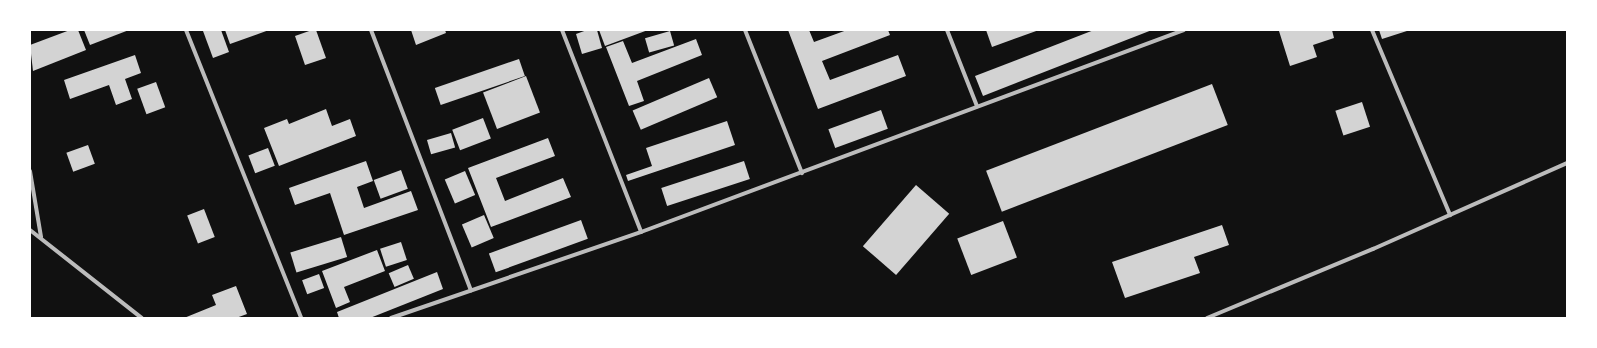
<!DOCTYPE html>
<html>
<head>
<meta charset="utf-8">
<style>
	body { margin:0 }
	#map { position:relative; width:1597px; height:348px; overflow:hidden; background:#111; font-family:"Source Serif 4",serif }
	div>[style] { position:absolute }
	.building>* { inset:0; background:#d3d3d3; transform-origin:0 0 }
	.minor>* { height:4px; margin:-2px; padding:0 2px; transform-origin:2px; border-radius:2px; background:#bcbcbc }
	span { translate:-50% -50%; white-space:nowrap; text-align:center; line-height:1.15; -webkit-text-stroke:4px #fff; paint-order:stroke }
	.frame { position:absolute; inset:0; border:31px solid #fff; pointer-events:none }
</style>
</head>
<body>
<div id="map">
	<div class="building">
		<i style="clip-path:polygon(70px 30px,78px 30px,86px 50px,33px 71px,30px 45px)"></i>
		<i style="clip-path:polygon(84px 30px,129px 30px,90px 45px)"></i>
		<i style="clip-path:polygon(207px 30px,221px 30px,229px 52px,213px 58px,203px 31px)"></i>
		<i style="clip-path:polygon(225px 30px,269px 30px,230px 44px)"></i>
		<i style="clip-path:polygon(312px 30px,316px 30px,326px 58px,305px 65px,295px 36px)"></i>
		<i style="clip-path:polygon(411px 30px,445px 30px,446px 33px,416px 45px)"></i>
		<i style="clip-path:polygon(587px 30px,597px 30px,602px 48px,582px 54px,576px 34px)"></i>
		<i style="clip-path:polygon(599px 30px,648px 30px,605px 46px)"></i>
		<i style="clip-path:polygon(788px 30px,809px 30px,814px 42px,847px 30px,888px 30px,890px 35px,822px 61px,830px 80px,898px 55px,906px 76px,818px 109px)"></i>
		<i style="clip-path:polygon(986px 30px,1039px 30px,992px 47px)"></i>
		<i style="clip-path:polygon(1094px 30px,1152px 30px,983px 96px,975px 76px)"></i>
		<i style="clip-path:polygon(1284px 30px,1332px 30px,1334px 38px,1313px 45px,1317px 57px,1290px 66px,1279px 31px)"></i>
		<i style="clip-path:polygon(1379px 30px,1410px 30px,1382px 39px)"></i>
		<i style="left:670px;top:31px;width:15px;height:26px;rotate:74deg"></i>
		<i style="clip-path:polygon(696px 39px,702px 55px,637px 81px,644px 101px,629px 106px,606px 47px,623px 41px,632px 63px)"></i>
		<i style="clip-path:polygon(135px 55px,141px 73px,125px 79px,132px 99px,116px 105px,109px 85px,70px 99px,64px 80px)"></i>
		<i style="left:519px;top:59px;width:18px;height:89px;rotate:71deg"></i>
		<i style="left:526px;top:76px;width:39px;height:46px;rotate:69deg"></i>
		<i style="left:709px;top:78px;width:21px;height:83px;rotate:67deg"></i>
		<i style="left:156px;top:82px;width:27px;height:20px;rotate:70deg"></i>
		<i style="left:1212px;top:84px;width:44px;height:242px;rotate:69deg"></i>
		<i style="left:1362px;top:102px;width:26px;height:28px;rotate:72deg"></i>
		<i style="clip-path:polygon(326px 109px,332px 126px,350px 119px,356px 136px,279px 166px,264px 128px,287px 119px,289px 124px)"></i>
		<i style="left:881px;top:110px;width:20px;height:56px;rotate:70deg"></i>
		<i style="left:483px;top:118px;width:22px;height:33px;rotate:69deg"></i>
		<i style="clip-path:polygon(727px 121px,735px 145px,628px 181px,626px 175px,652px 166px,646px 148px)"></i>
		<i style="left:451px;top:133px;width:15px;height:25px;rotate:74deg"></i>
		<i style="clip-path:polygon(548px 138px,555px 156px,496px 178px,505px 201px,563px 178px,571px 197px,491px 227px,468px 168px)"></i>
		<i style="left:88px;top:145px;width:20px;height:23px;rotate:70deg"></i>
		<i style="left:268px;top:148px;width:19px;height:21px;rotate:69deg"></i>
		<i style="clip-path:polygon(366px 161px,373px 181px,357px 187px,364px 208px,411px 191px,418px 210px,344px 235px,330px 193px,295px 205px,289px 188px)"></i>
		<i style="left:744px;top:161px;width:19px;height:87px;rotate:72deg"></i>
		<i style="left:401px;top:170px;width:20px;height:29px;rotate:70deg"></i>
		<i style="left:465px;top:171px;width:26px;height:22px;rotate:67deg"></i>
		<i style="left:916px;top:185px;width:44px;height:81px;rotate:41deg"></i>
		<i style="left:204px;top:209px;width:30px;height:18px;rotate:69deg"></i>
		<i style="left:484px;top:215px;width:25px;height:24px;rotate:67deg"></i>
		<i style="left:581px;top:220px;width:20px;height:98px;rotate:70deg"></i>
		<i style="left:1003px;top:221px;width:39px;height:49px;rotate:69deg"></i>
		<i style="clip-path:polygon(1222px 225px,1229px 245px,1194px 257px,1200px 273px,1125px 298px,1112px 262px)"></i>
		<i style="left:341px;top:237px;width:21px;height:53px;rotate:73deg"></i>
		<i style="left:401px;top:242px;width:19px;height:22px;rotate:72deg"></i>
		<i style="clip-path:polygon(377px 250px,385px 271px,344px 287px,350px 302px,336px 308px,322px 271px)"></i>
		<i style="left:408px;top:265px;width:15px;height:21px;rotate:67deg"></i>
		<i style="clip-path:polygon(437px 272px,443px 289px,370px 318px,339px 318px,337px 312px)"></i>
		<i style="left:319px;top:274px;width:15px;height:18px;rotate:70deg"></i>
		<i style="clip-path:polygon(236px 286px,247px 314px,236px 318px,184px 318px,216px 305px,212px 295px)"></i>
	</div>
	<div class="minor">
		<i style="left:186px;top:30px;width:310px;rotate:68.2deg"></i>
		<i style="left:371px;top:30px;width:279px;rotate:69deg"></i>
		<i style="left:562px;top:30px;width:217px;rotate:68.6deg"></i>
		<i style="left:745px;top:30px;width:154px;rotate:68.3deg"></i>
		<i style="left:947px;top:30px;width:82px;rotate:68.5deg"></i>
		<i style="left:1372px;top:30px;width:201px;rotate:67.1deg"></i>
		<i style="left:30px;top:171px;width:67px;rotate:80.5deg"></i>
		<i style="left:30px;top:230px;width:142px;rotate:38.2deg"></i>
		<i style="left:391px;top:318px;width:264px;rotate:-19deg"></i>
		<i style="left:641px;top:232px;width:579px;rotate:-20.41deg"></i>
		<i style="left:1207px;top:318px;width:180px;rotate:-22.6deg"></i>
		<i style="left:1373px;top:249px;width:212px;rotate:-23.9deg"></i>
	</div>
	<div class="frame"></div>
</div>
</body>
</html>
